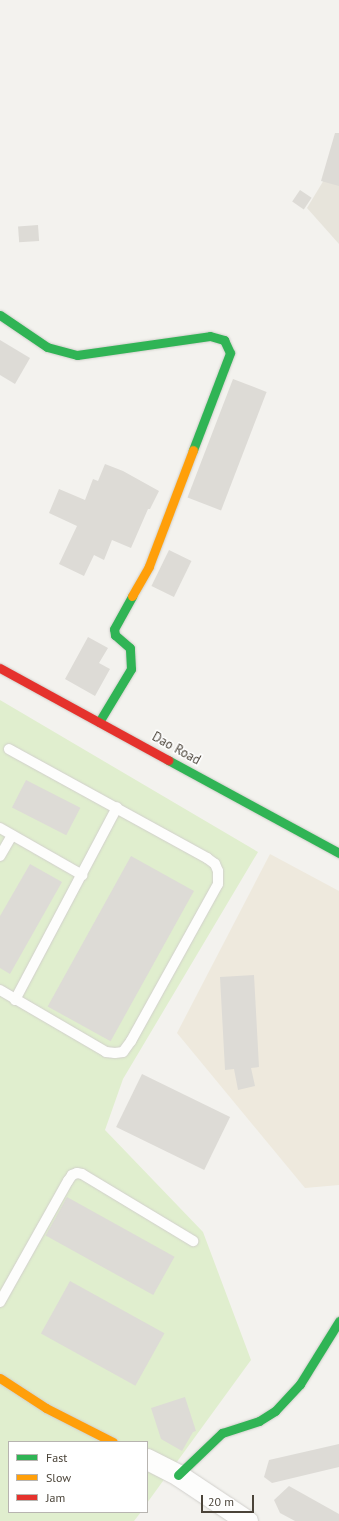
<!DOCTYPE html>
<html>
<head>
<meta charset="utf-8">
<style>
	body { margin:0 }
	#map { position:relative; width:339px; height:1521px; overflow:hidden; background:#f3f2ee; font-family:"PT Sans",sans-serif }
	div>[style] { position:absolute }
	.residential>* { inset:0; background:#e7e4db }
	.education>* { inset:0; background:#eee9dd }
	.green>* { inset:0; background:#e0eece }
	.building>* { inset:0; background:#dddbd6; transform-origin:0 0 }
	.roads { filter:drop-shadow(0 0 1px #d1d0cb) drop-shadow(0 0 1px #d1d0cb) }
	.lane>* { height:10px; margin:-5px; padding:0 5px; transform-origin:5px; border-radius:5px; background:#fdfdfc }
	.street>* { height:21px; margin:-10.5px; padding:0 10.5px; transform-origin:10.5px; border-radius:10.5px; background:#fdfdfc }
	.fast>* { height:9px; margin:-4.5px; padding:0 4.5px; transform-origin:4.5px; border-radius:4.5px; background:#30b455 }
	.slow>* { height:9px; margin:-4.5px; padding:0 4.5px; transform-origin:4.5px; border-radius:4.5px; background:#ff9f0a }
	.jam>* { height:9px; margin:-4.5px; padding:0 4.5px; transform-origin:4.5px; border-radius:4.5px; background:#e5322d }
	span { translate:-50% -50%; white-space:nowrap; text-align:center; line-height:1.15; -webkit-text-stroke:3px #fff; paint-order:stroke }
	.street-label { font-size:13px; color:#4b4439 }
	.legend { position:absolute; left:8px; top:1441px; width:140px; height:72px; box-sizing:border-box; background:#fff; border:1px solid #b7b4b0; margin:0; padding:5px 7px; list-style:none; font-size:12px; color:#4b4439 }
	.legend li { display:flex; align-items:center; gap:8px; height:20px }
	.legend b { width:20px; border:1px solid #b7b4b0 }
	.scale { position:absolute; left:201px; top:1495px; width:53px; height:18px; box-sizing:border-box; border:2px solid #4b4439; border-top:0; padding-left:5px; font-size:12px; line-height:14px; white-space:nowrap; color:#4b4439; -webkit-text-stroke:3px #fff; paint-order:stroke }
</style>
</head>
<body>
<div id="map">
	<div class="residential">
		<i style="clip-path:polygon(339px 155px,339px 244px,307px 208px)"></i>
	</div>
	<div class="education">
		<i style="clip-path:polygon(270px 854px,339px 891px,339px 1185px,305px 1188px,177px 1033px)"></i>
	</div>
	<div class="green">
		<i style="clip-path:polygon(0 700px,258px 852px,123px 1079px,105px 1130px,203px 1232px,251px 1360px,147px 1503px,147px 1442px,9px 1442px,9px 1512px,141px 1512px,134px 1521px,0 1521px)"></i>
	</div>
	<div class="building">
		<i style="clip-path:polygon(335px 133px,339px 133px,339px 186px,321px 181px)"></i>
		<i style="left:300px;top:190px;width:14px;height:14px;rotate:34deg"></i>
		<i style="left:38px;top:225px;width:16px;height:20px;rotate:86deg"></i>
		<i style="clip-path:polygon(0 340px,30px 358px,15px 384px,0 375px)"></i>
		<i style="left:233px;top:379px;width:36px;height:127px;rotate:21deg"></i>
		<i style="clip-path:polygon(105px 464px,123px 471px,159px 491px,150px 509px,148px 509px,131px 548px,112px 540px,104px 560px,94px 555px,84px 576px,59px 564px,77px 526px,49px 513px,59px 489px,85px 500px,93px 479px,98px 481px)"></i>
		<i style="left:169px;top:550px;width:25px;height:40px;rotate:26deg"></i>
		<i style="clip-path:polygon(88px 637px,108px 648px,99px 663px,110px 669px,95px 696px,65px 679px)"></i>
		<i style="left:26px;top:780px;width:61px;height:31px;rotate:27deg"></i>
		<i style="left:131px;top:856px;width:72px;height:172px;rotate:29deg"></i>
		<i style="clip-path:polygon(30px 864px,62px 882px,10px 974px,0 968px,0 916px)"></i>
		<i style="clip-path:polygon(254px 975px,259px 1067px,251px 1068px,255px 1086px,238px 1090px,234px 1069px,225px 1070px,220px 977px)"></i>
		<i style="left:142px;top:1074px;width:98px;height:59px;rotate:26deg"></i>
		<i style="left:67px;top:1197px;width:123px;height:44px;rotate:29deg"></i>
		<i style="left:70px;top:1281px;width:108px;height:60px;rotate:29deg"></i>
		<i style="clip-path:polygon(185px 1397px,196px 1431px,193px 1432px,182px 1451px,161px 1439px,151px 1408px)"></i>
		<i style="clip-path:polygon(339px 1444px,339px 1467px,272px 1483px,264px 1477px,269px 1460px)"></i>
		<i style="clip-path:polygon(289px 1486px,339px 1514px,339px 1521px,295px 1521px,280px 1513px,274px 1500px)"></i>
	</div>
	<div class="roads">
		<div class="lane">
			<i style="left:0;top:828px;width:95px;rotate:29.8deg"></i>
			<i style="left:0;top:856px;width:24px;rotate:-60deg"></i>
			<i style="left:0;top:990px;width:123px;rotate:30.3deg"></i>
			<i style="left:106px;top:1052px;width:9px;rotate:6deg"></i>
			<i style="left:115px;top:1053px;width:8px;rotate:-7deg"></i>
			<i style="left:123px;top:1052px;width:14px;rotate:-54deg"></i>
			<i style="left:131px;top:1041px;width:179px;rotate:-61deg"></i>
			<i style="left:218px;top:884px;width:13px;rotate:-90deg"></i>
			<i style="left:218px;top:871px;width:8px;rotate:-113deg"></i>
			<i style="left:215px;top:864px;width:10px;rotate:-143deg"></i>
			<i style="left:207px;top:858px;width:226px;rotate:-151.2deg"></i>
			<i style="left:15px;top:1000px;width:218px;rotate:-62.1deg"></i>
			<i style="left:0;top:1302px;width:139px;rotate:-60.7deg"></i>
			<i style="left:68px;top:1181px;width:7px;rotate:-56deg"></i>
			<i style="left:72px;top:1175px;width:5px;rotate:-22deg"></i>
			<i style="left:77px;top:1173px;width:5px;rotate:11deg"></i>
			<i style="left:82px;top:1174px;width:130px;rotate:31.1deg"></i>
		</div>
		<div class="street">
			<i style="left:147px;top:1459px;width:35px;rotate:27deg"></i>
			<i style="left:178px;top:1475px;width:83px;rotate:33.7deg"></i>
		</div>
		<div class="fast">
			<i style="left:0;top:315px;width:57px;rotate:34.2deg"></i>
			<i style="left:47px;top:347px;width:31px;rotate:15deg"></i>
			<i style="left:77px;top:355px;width:134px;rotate:-8.1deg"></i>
			<i style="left:210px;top:336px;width:15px;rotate:16deg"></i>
			<i style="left:224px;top:340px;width:14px;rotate:65deg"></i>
			<i style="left:230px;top:353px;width:104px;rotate:110.9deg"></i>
			<i style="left:99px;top:722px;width:62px;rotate:-58.9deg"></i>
			<i style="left:131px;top:669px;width:21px;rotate:-93deg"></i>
			<i style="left:130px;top:648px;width:20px;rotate:-139deg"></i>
			<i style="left:115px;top:635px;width:6px;rotate:-99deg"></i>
			<i style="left:114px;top:629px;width:38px;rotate:-61deg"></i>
			<i style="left:168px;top:760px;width:195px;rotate:28.5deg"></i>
			<i style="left:178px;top:1475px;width:61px;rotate:-43.7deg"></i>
			<i style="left:222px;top:1433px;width:39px;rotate:-18deg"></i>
			<i style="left:259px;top:1421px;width:19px;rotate:-32deg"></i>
			<i style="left:275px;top:1411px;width:37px;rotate:-47deg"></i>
			<i style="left:300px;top:1384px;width:74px;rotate:-58.2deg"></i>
		</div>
		<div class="slow">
			<i style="left:132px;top:596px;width:34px;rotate:-60deg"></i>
			<i style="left:149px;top:566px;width:124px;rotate:-69.2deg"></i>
			<i style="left:0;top:1378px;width:55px;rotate:33.1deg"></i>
			<i style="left:46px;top:1408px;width:75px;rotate:26.9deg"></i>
		</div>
		<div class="jam">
			<i style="left:0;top:668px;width:192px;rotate:28.7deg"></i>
		</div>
	</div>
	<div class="street-label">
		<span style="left:176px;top:749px;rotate:29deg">Dao Road</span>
	</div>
	<ul class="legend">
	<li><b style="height:5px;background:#30b455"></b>Fast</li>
	<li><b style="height:5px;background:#ff9f0a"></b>Slow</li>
	<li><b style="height:5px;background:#e5322d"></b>Jam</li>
	</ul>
	<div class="scale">20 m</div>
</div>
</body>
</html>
